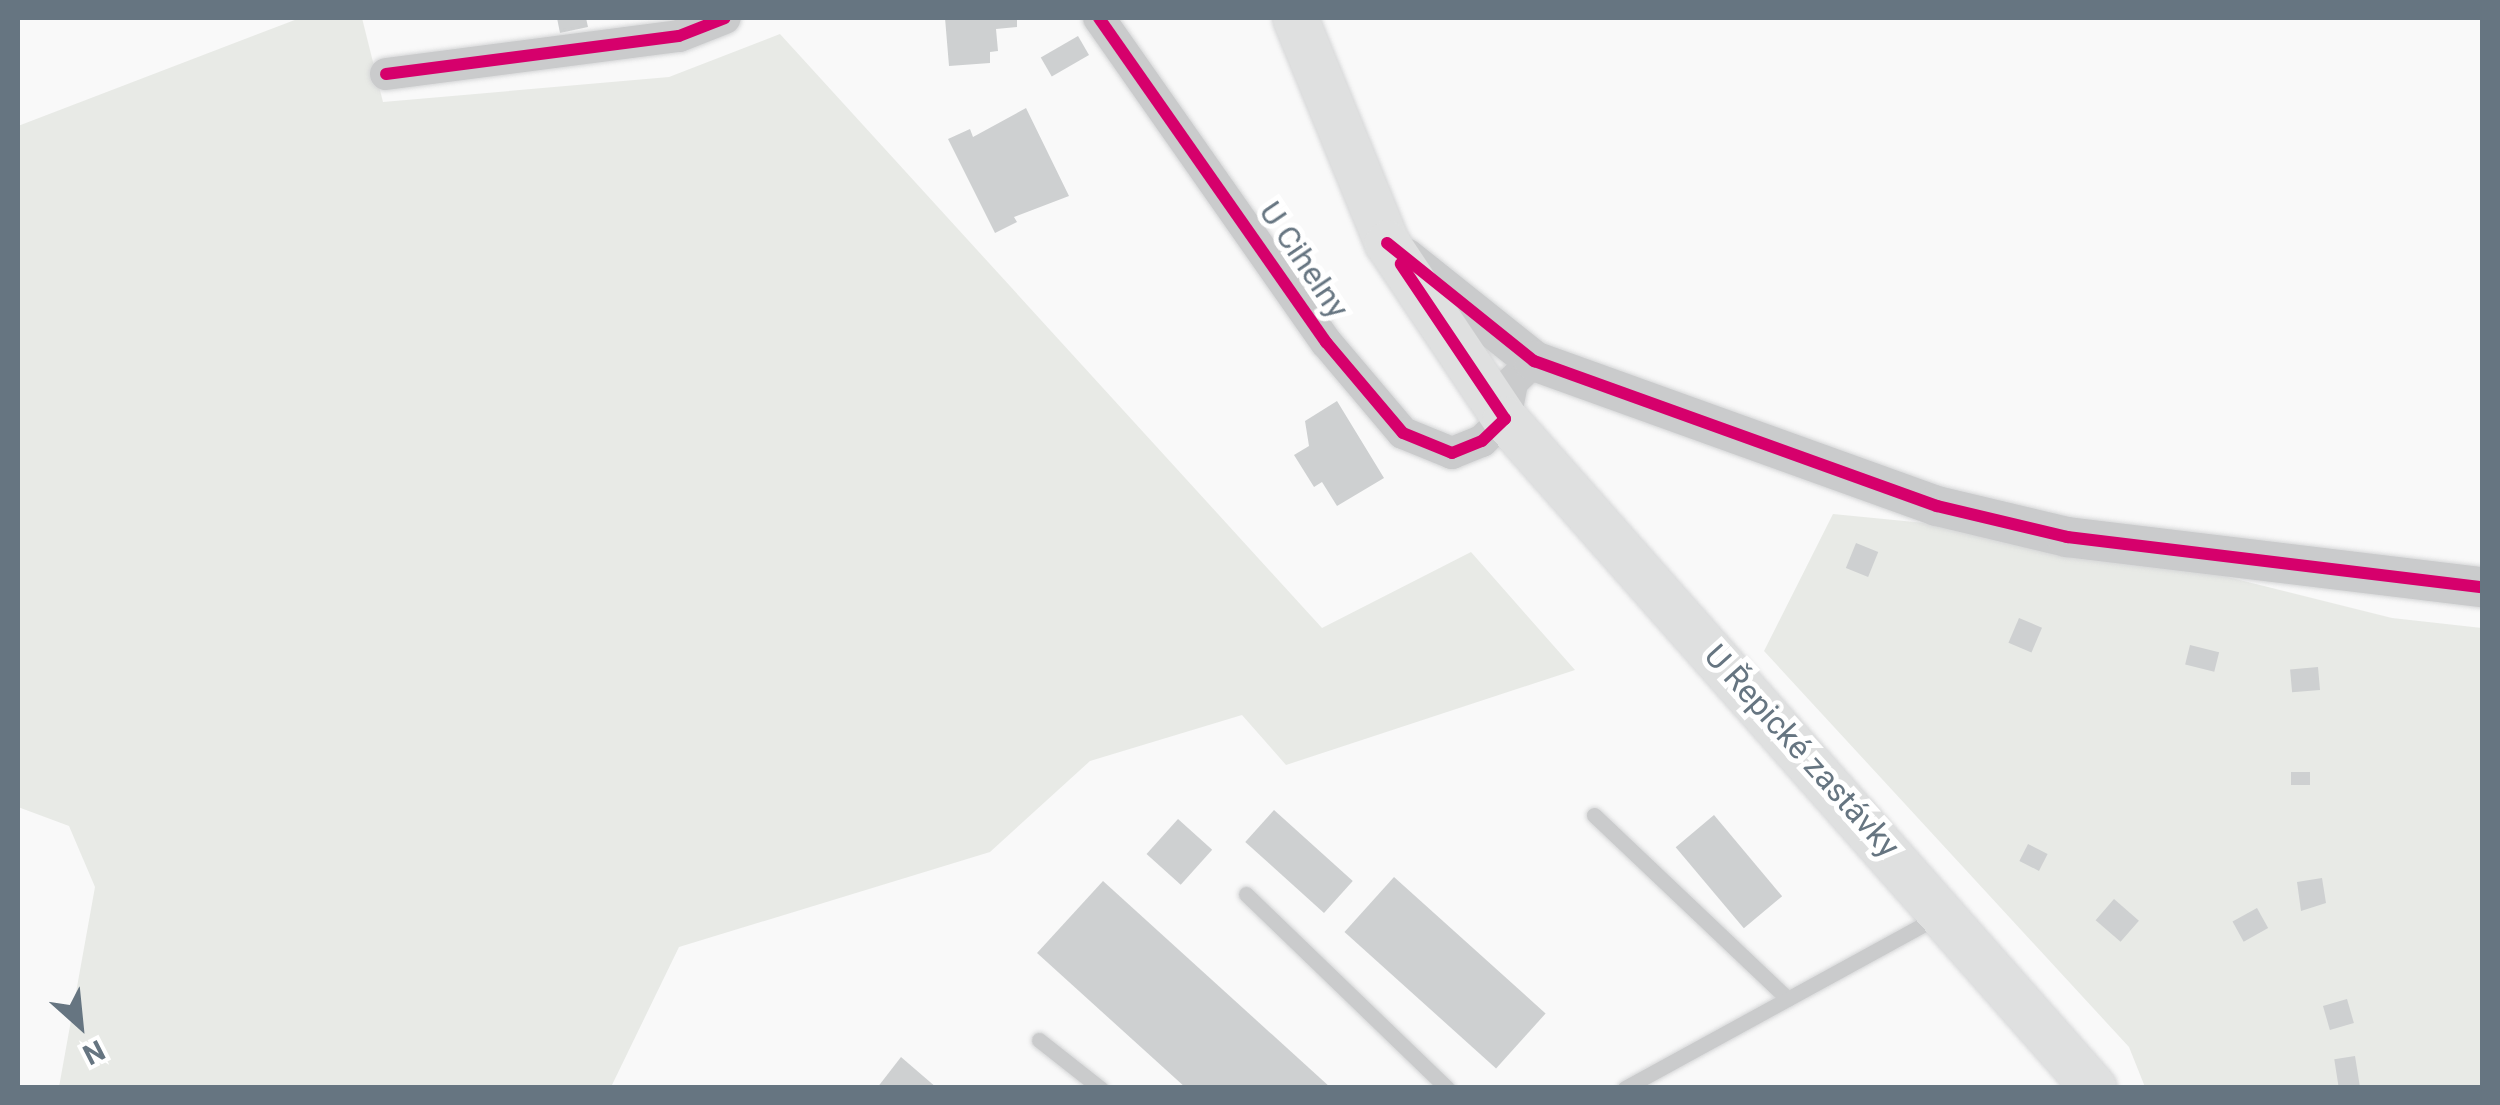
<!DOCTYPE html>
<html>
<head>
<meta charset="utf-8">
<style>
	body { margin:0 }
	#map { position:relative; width:2500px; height:1105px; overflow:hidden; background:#f9f9f9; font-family:Roboto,sans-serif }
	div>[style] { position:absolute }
	.green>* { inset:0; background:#e8eae6 }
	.building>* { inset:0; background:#ced0d1; transform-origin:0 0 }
	.roads { filter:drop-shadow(0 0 2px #d5d6d7) drop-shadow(0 0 2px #d5d6d7) }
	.service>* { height:15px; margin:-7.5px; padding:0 7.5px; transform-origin:7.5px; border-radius:7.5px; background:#cacbcc }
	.minor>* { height:32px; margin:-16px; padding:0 16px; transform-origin:16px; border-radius:16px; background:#cacbcc }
	.tertiary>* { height:40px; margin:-20px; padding:0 20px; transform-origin:20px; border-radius:20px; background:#cacbcc }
	.secondary>* { height:45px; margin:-22.5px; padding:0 22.5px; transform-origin:22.5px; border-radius:22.5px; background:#dfe0e0 }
	.cycleway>* { height:12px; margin:-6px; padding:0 6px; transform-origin:6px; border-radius:6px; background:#d6006c }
	span { translate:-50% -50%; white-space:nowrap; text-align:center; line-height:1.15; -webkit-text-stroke:10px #fff; paint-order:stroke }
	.street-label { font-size:32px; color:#667581 }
	.frame { position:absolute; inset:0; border:20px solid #667581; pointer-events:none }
	.north { position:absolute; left:30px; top:975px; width:100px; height:100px; -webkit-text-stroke:8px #fff; paint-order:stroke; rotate:153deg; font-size:28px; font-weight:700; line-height:40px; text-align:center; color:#667581 }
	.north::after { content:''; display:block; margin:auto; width:35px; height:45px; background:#667581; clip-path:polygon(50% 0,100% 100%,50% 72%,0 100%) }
</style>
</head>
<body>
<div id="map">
	<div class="green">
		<i style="clip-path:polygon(300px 18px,362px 18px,383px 102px,669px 77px,780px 34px,1322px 628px,1471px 552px,1575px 670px,1286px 765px,1242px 715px,1090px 761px,990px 852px,679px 947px,611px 1087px,59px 1087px,95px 887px,69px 826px,18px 807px,18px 126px)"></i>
		<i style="clip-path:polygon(1833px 514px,2067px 537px,2392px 618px,2482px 628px,2482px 1087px,2145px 1087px,2129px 1047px,1764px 651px)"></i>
	</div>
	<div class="building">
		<i style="clip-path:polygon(557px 18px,586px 18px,588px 27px,560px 33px)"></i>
		<i style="clip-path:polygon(945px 18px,1017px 18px,1017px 27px,996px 29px,998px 51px,990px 52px,990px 63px,949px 66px)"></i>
		<i style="left:1078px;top:36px;width:22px;height:43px;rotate:60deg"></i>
		<i style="clip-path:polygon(1026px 108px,1069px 196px,1014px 217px,1017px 222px,995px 233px,948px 139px,970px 129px,973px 137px)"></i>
		<i style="clip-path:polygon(1337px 401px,1384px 478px,1337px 506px,1322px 482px,1314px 487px,1294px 455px,1309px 446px,1305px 421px)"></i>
		<i style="left:1856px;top:543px;width:24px;height:27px;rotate:22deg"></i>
		<i style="left:2019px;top:618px;width:25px;height:27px;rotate:23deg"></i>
		<i style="left:2190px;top:645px;width:30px;height:20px;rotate:14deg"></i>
		<i style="left:2318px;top:667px;width:23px;height:28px;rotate:85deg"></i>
		<i style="left:2291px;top:772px;width:19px;height:13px"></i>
		<i style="left:1274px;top:810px;width:106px;height:43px;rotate:42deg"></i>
		<i style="left:1714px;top:815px;width:106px;height:50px;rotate:50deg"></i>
		<i style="left:1178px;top:819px;width:46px;height:47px;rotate:42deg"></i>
		<i style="left:2028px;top:844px;width:22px;height:19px;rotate:27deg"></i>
		<i style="left:1394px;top:877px;width:204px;height:74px;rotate:42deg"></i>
		<i style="clip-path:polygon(2322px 878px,2326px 903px,2301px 911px,2297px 882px)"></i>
		<i style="clip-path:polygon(1103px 881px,1331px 1088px,1186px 1088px,1037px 953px)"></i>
		<i style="left:2114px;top:899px;width:33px;height:28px;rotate:41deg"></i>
		<i style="left:2257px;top:908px;width:23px;height:28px;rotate:61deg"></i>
		<i style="left:2347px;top:999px;width:25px;height:25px;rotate:74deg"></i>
		<i style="left:2355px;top:1056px;width:31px;height:21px;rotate:81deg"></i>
		<i style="clip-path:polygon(901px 1057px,937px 1088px,877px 1088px)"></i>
	</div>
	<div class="roads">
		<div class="service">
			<i style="left:1594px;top:815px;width:267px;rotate:43.5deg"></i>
			<i style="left:1246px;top:894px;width:279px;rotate:44deg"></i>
			<i style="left:1039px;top:1040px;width:78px;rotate:38.2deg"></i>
			<i style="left:1625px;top:1088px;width:356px;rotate:-28.7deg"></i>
		</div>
		<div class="minor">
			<i style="left:1099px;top:18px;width:396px;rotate:55deg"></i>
			<i style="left:1326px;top:342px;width:119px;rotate:49.8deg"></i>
			<i style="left:1403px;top:433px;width:53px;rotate:22.2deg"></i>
			<i style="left:1452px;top:453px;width:32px;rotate:-22deg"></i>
			<i style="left:1482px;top:441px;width:32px;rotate:-44deg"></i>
			<i style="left:1505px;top:419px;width:38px;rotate:-79deg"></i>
			<i style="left:1512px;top:382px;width:30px;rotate:-44deg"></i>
			<i style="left:386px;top:74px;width:295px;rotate:-7.4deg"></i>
			<i style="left:679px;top:36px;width:49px;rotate:-21.4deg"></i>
		</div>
		<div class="tertiary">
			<i style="left:1405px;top:258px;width:165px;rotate:38.6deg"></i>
			<i style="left:1534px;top:361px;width:428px;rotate:19.8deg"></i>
			<i style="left:1937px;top:506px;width:134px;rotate:13.4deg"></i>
			<i style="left:2067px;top:537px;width:418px;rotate:6.9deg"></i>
		</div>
		<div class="secondary">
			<i style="left:1295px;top:18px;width:243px;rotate:67.8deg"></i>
			<i style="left:1387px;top:243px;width:212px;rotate:56.2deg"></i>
			<i style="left:1505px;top:419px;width:891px;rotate:48.64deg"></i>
		</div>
	</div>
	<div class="cycleway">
		<i style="left:1099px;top:18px;width:396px;rotate:55deg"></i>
		<i style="left:1326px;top:342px;width:119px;rotate:49.8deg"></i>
		<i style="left:1403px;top:433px;width:53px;rotate:22.2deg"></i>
		<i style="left:1452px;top:453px;width:32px;rotate:-22deg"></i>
		<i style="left:1482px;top:441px;width:32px;rotate:-44deg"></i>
		<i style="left:1505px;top:419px;width:187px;rotate:-123.9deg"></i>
		<i style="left:386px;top:74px;width:295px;rotate:-7.4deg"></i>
		<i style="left:679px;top:36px;width:49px;rotate:-21.4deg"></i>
		<i style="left:1387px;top:243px;width:189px;rotate:38.8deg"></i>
		<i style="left:1534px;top:361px;width:428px;rotate:19.8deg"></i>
		<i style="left:1937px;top:506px;width:134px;rotate:13.4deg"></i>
		<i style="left:2067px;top:537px;width:418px;rotate:6.9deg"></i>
	</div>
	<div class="street-label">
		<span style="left:1304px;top:260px;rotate:56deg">U Cihelny</span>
		<span style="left:1802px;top:751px;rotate:48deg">U Řepické zastávky</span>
	</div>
	<div class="frame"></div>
	<div class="north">N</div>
</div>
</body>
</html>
